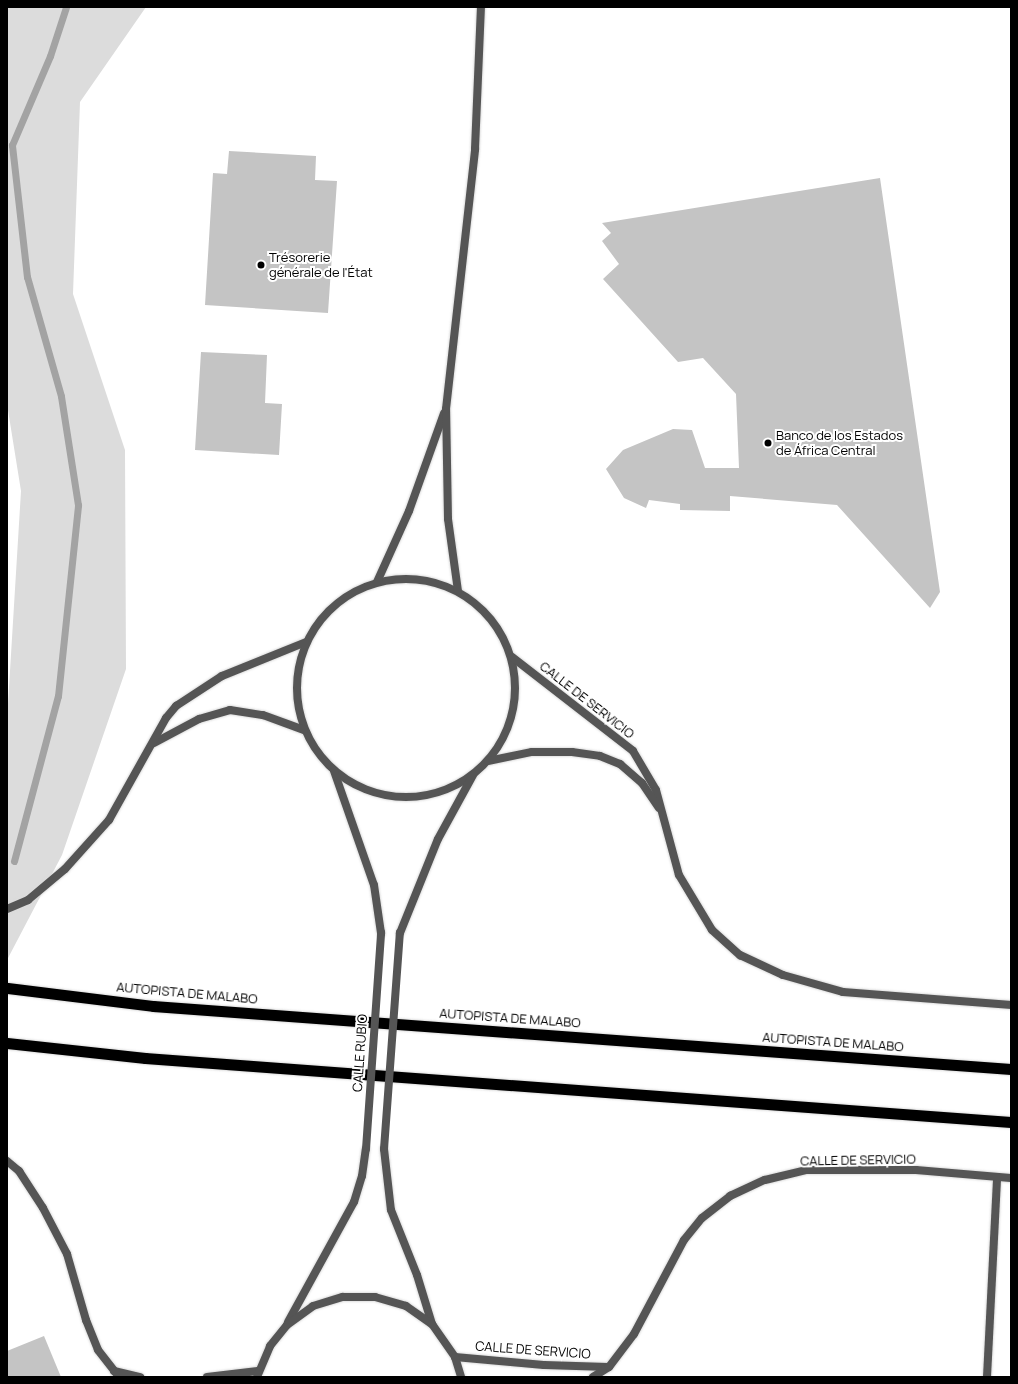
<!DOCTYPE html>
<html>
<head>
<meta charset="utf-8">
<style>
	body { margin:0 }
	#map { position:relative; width:1018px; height:1384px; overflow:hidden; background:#fff; font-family:Manrope,sans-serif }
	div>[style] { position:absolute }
	.green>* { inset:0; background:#dcdcdc }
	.stream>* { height:7px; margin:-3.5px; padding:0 3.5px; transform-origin:3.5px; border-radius:3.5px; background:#a3a3a3 }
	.building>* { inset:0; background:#c4c4c4 }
	.roads { filter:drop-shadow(0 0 1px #dbdbdb) drop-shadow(0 0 1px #dbdbdb) }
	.minor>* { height:8px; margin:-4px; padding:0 4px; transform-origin:4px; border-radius:4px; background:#555 }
	.tertiary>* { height:8px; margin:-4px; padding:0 4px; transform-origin:4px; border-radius:4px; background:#555 }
	.tertiary>.ring { margin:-4px; padding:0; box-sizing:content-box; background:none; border:8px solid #555; border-radius:50% }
	.trunk>* { height:11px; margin:-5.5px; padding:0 5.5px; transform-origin:5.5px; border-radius:5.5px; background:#000 }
	.tertiary-bridge>* { height:8px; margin:-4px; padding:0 4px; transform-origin:4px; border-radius:4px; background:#555 }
	.dots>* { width:11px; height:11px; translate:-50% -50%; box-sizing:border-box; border:2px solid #fff; border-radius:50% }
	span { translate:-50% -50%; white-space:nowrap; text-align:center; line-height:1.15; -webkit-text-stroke:4px #fff; paint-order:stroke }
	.poi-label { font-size:13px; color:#000 }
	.left { translate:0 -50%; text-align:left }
	.street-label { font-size:13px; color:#000 }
	.frame { position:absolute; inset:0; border:8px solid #000; pointer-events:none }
</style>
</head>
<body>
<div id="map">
	<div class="green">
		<i style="clip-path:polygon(7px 7px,146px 7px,80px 102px,73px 294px,125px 450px,126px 669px,62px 855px,7px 960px,7px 720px,21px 491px,7px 404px)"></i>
	</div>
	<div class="stream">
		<i style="left:14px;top:861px;width:171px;rotate:-75.1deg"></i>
		<i style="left:58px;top:696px;width:192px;rotate:-84deg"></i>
		<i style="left:78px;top:505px;width:110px;rotate:-98.9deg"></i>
		<i style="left:61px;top:396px;width:124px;rotate:-105.9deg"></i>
		<i style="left:27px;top:277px;width:133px;rotate:-96.5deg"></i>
		<i style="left:12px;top:145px;width:97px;rotate:-66.9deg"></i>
		<i style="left:50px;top:56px;width:52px;rotate:-71.9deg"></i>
	</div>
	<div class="building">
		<i style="clip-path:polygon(229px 151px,316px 156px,315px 180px,337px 181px,328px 313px,205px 305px,213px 173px,227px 174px)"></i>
		<i style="clip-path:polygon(880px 178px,940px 592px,930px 608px,837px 505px,730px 496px,730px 511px,680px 510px,680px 504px,649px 500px,646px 508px,624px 498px,606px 469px,623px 450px,673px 429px,692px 430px,705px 468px,739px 468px,736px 394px,703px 358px,678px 362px,603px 279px,619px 264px,602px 241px,611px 233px,602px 223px)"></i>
		<i style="clip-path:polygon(201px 352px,267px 355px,265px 403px,282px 404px,279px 455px,195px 450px)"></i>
		<i style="clip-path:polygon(44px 1336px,61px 1377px,7px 1377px,7px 1351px)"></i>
	</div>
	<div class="roads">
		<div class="minor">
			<i style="left:987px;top:1377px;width:200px;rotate:-87.1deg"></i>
		</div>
		<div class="tertiary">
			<i class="ring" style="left:297px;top:579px;width:210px;height:210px"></i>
			<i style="left:377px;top:582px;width:78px;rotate:-65.7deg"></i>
			<i style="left:409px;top:511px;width:104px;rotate:-70.3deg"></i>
			<i style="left:458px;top:591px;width:73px;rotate:-97.9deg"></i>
			<i style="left:448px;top:519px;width:110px;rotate:-91deg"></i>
			<i style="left:446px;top:409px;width:262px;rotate:-83.6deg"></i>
			<i style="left:475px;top:149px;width:142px;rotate:-87.6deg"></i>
			<i style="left:512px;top:657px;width:153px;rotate:37.8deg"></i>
			<i style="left:633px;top:751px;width:45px;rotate:59.5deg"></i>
			<i style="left:656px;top:790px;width:88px;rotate:74.9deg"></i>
			<i style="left:679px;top:875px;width:64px;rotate:59deg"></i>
			<i style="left:712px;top:930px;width:38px;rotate:42deg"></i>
			<i style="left:740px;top:955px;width:47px;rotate:24.9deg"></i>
			<i style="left:783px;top:975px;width:62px;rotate:15.8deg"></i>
			<i style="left:843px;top:992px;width:169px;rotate:4.4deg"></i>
			<i style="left:154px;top:743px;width:51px;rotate:-28.1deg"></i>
			<i style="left:199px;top:719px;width:32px;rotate:-16deg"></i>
			<i style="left:230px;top:710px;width:33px;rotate:9deg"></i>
			<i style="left:263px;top:715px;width:44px;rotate:20.1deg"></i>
			<i style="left:488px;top:761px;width:45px;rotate:-11.6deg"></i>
			<i style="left:532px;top:752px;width:40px"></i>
			<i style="left:572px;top:752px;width:28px;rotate:8deg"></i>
			<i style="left:600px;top:756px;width:22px;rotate:22deg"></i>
			<i style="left:620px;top:764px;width:29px;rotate:41deg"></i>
			<i style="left:642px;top:783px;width:30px;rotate:56deg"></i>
			<i style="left:334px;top:771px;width:121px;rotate:70.7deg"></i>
			<i style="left:374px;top:885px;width:49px;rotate:81.7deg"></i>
			<i style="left:7px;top:909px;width:23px;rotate:-23deg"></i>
			<i style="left:28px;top:900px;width:48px;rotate:-40deg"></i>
			<i style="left:65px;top:869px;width:66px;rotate:-48.1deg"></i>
			<i style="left:109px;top:820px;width:117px;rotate:-60.8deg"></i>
			<i style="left:166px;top:718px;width:16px;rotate:-50deg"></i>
			<i style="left:176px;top:706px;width:55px;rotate:-33.1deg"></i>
			<i style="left:222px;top:676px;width:91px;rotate:-22deg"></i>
			<i style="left:400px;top:933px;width:101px;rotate:-68deg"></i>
			<i style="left:438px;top:839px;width:73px;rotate:-61.3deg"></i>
			<i style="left:384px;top:1149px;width:61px;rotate:83.5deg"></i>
			<i style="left:391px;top:1210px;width:70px;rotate:68.2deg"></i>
			<i style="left:417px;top:1275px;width:51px;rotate:73deg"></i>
			<i style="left:7px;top:1161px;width:16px;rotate:40deg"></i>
			<i style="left:19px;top:1171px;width:44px;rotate:57deg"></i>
			<i style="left:43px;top:1208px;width:52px;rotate:62.4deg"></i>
			<i style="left:67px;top:1254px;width:69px;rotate:73.9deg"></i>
			<i style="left:86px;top:1320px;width:32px;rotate:68deg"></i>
			<i style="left:98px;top:1350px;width:34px;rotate:52deg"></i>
			<i style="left:288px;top:1322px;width:137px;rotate:-61.2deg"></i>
			<i style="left:354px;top:1202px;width:27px;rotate:-73deg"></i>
			<i style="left:362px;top:1176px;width:27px;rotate:-82deg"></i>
			<i style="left:455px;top:1357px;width:89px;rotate:5.1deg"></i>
			<i style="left:544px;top:1365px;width:64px;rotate:1.8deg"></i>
			<i style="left:114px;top:1371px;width:27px;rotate:13deg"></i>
			<i style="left:207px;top:1377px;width:51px;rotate:-6.7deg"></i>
			<i style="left:257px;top:1377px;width:34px;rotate:-67deg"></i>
			<i style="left:270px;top:1346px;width:27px;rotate:-51deg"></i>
			<i style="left:287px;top:1325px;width:32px;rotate:-36deg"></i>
			<i style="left:313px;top:1306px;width:31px;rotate:-17deg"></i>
			<i style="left:343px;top:1297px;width:32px"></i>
			<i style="left:375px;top:1297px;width:32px;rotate:16deg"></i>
			<i style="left:406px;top:1306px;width:32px;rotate:35deg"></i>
			<i style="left:432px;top:1324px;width:40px;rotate:55.1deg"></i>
			<i style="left:455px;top:1357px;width:21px;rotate:73deg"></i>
			<i style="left:593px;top:1377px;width:19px;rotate:-32deg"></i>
			<i style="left:609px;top:1367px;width:41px;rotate:-52.9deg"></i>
			<i style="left:634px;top:1334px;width:106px;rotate:-62deg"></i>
			<i style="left:684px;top:1240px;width:28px;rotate:-51deg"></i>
			<i style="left:702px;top:1218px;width:36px;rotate:-38deg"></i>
			<i style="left:730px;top:1196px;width:38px;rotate:-25deg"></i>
			<i style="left:765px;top:1180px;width:42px;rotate:-13.7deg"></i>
			<i style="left:806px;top:1170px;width:110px"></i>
			<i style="left:916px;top:1170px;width:95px;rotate:4.8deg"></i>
		</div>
		<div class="trunk">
			<i style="left:7px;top:988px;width:147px;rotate:7deg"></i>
			<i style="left:153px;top:1006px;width:860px;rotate:4.2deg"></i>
			<i style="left:7px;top:1043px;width:139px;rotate:6.2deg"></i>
			<i style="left:145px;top:1058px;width:868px;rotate:4.23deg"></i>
		</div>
	</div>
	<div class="tertiary-bridge">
		<i style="left:366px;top:1149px;width:217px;rotate:-86deg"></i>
		<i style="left:384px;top:1149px;width:217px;rotate:-85.8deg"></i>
	</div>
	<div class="dots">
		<i style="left:261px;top:265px;background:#000"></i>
		<i style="left:768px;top:443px;background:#000"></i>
	</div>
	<div class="poi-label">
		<span class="left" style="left:269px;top:265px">Trésorerie<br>générale de l'État</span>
		<span class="left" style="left:776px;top:443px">Banco de los Estados<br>de África Central</span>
	</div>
	<div class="street-label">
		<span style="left:587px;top:700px;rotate:38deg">CALLE DE SERVICIO</span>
		<span style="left:187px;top:993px;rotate:5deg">AUTOPISTA DE MALABO</span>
		<span style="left:510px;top:1018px;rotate:4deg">AUTOPISTA DE MALABO</span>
		<span style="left:833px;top:1042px;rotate:4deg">AUTOPISTA DE MALABO</span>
		<span style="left:360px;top:1053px;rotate:-86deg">CALLE RUBIO</span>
		<span style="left:858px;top:1160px;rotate:-1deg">CALLE DE SERVICIO</span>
		<span style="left:533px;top:1350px;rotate:4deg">CALLE DE SERVICIO</span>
	</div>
	<div class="frame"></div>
</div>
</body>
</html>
